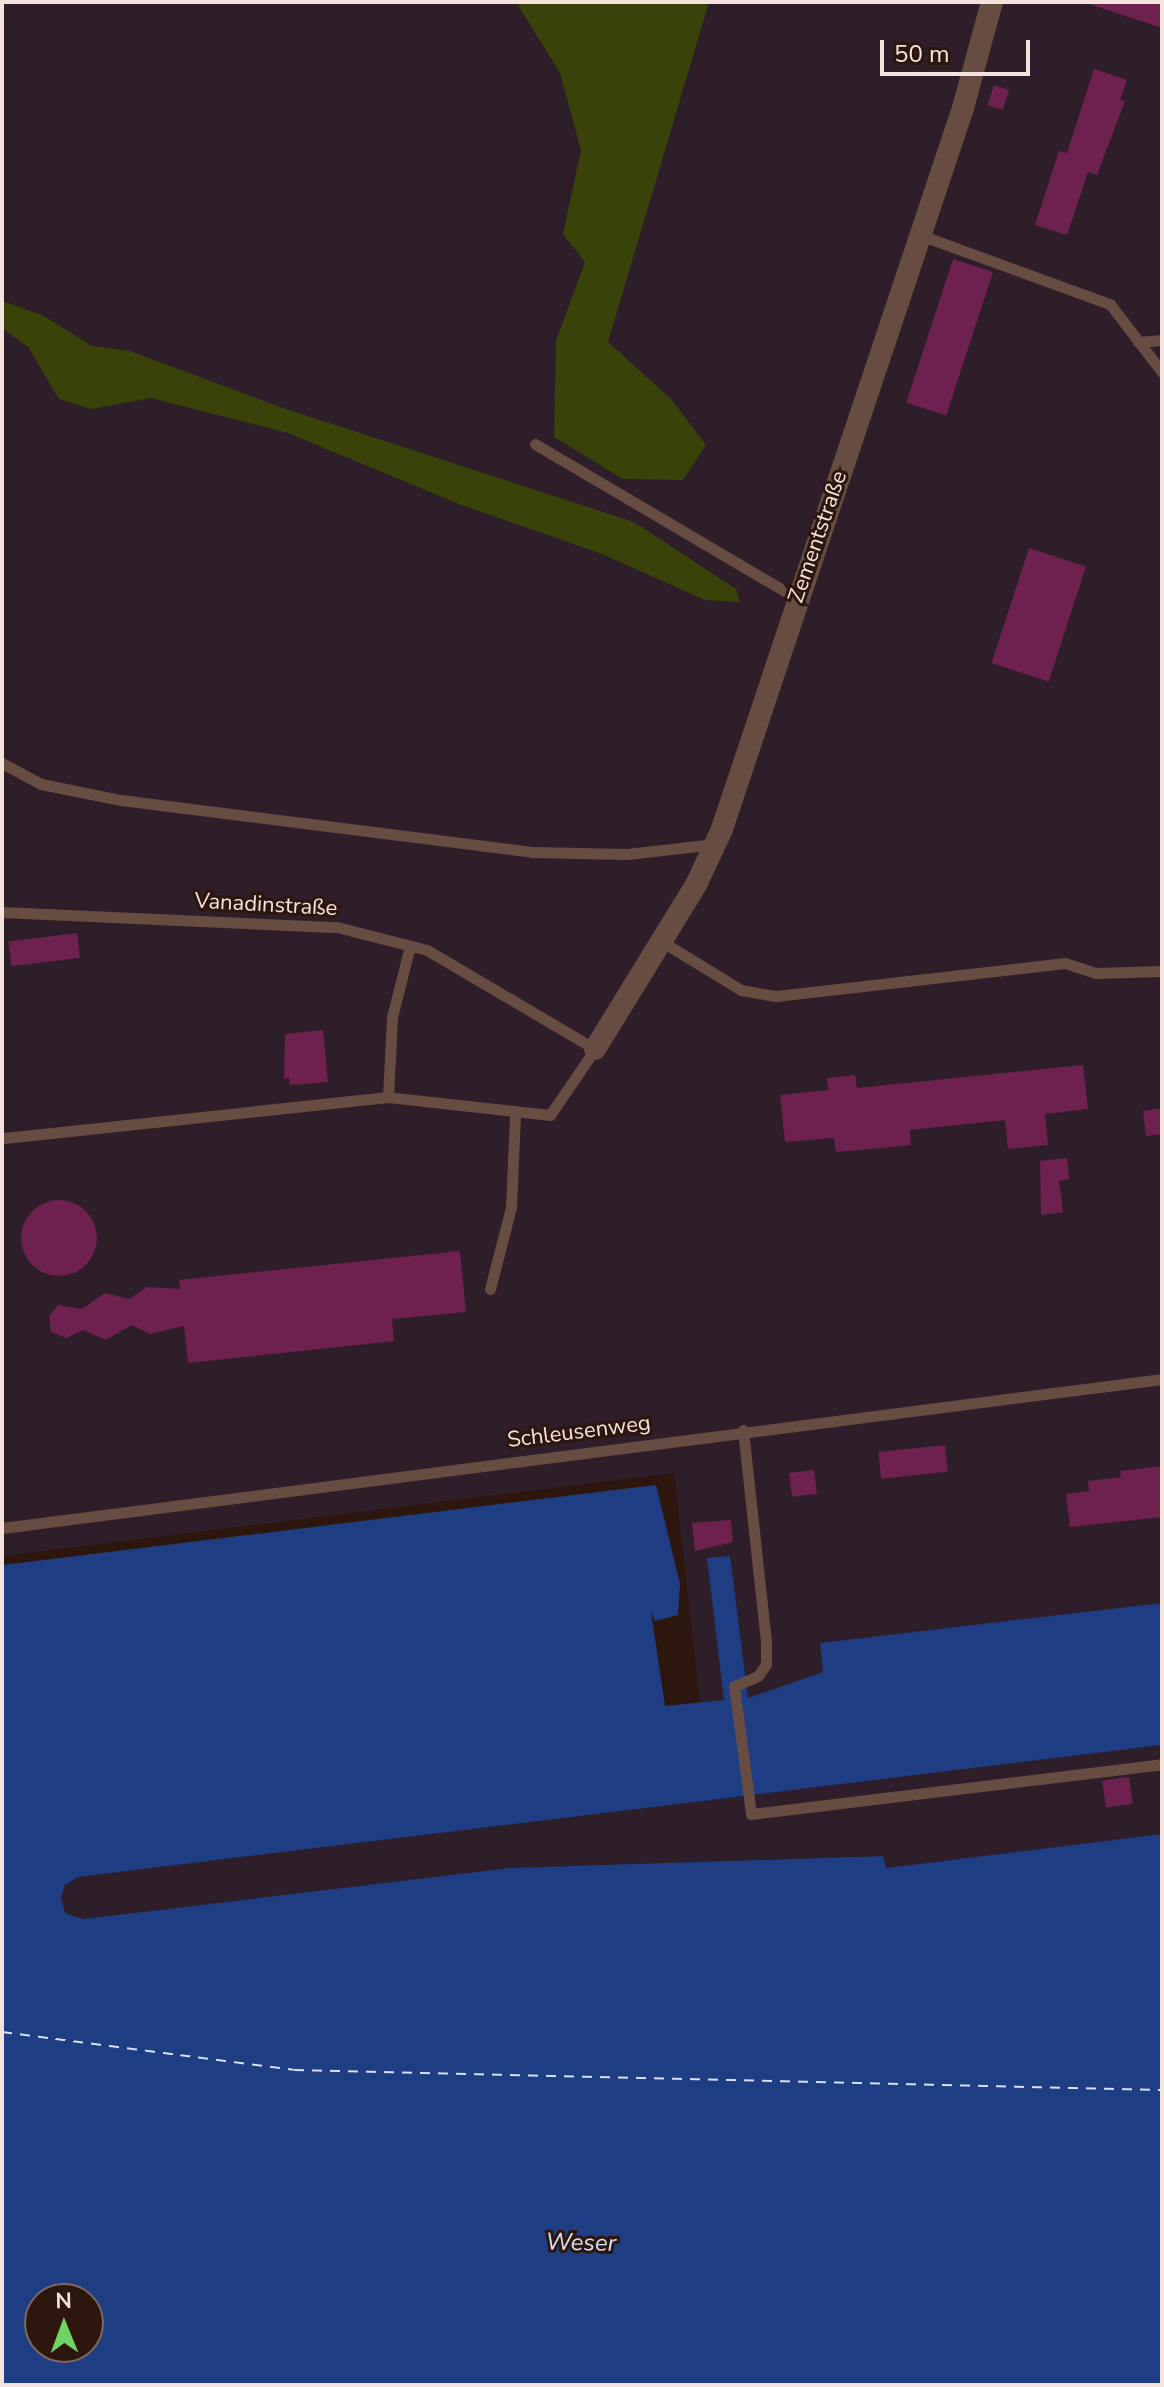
<!DOCTYPE html>
<html>
<head>
<meta charset="utf-8">
<style>
	body { margin:0 }
	#map { position:relative; width:1164px; height:2387px; overflow:hidden; background:#2d160d; font-family:"Nunito Sans",sans-serif }
	div>[style] { position:absolute }
	.industrial>* { inset:0; background:#2d1e29 }
	.green>* { inset:0; background:#394309 }
	.water>* { inset:0; background:#1f3d82 }
	.ferry>* { height:2px; margin-top:-1px; transform-origin:0; background:repeating-linear-gradient(90deg,#d6e1f5 0 10px,transparent 0 18px) }
	.building>* { inset:0; background:#6e214f; transform-origin:0 0 }
	.round { border-radius:50% }
	.lane>* { height:11px; margin:-5.5px; padding:0 5.5px; transform-origin:5.5px; border-radius:5.5px; background:#674c41 }
	.street>* { height:22px; margin:-11px; padding:0 11px; transform-origin:11px; border-radius:11px; background:#674c41 }
	span { translate:-50% -50%; white-space:nowrap; text-align:center; line-height:1.15; -webkit-text-stroke:6px #2d160d; paint-order:stroke }
	.street-label { font-size:22px; color:#f4e3dd }
	.water-label { font-size:24px; color:#d6e1f5; font-style:italic }
	.frame { position:absolute; inset:0; border:4px solid #f4e3dd; pointer-events:none }
	.north { position:absolute; left:24px; top:2283px; width:80px; height:80px; box-sizing:border-box; background:#2d160d; border:2px solid #7d6860; border-radius:50%; rotate:359deg; font-size:22px; font-weight:700; line-height:32px; text-align:center; color:#f4e3dd }
	.north::after { content:''; display:block; margin:auto; width:28px; height:36px; background:#6ed360; clip-path:polygon(50% 0,100% 100%,50% 72%,0 100%) }
	.scale { position:absolute; left:880px; top:40px; width:150px; height:36px; box-sizing:border-box; border:4px solid #f4e3dd; border-top:0; padding-left:10px; font-size:24px; line-height:28px; white-space:nowrap; color:#f4e3dd; -webkit-text-stroke:6px #2d160d; paint-order:stroke }
</style>
</head>
<body>
<div id="map">
	<div class="industrial">
		<i style="clip-path:polygon(2px 2px,1162px 2px,1162px 1603px,821px 1643px,823px 1672px,765px 1696px,700px 1703px,674px 1473px,2px 1556px)"></i>
		<i style="clip-path:polygon(1162px 1745px,1162px 1834px,885px 1868px,882px 1856px,511px 1868px,83px 1919px,65px 1913px,61px 1897px,65px 1885px,78px 1877px)"></i>
	</div>
	<div class="green">
		<i style="clip-path:polygon(516px 2px,709px 2px,608px 342px,671px 399px,706px 445px,683px 480px,623px 479px,554px 437px,556px 341px,585px 262px,563px 234px,581px 150px,560px 73px)"></i>
		<i style="clip-path:polygon(2px 301px,42px 315px,92px 346px,130px 351px,280px 407px,634px 522px,736px 589px,740px 602px,705px 600px,602px 554px,459px 504px,288px 433px,151px 398px,91px 409px,59px 399px,28px 347px,2px 328px)"></i>
	</div>
	<div class="water">
		<i style="clip-path:polygon(evenodd,656px 1485px,680px 1584px,678px 1615px,655px 1621px,651px 1611px,665px 1706px,724px 1700px,707px 1558px,730px 1556px,748px 1698px,823px 1672px,820px 1643px,1162px 1603px,1162px 1745px,78px 1877px,65px 1885px,61px 1897px,65px 1913px,83px 1919px,511px 1868px,883px 1856px,886px 1868px,1162px 1834px,1162px 2385px,2px 2385px,2px 1565px,656px 1485px,40px 2299px,88px 2299px,88px 2347px,40px 2347px,40px 2299px)"></i>
	</div>
	<div class="ferry">
		<i style="left:2px;top:2032px;width:294px;rotate:7.4deg"></i>
		<i style="left:294px;top:2070px;width:868px;rotate:1.32deg"></i>
	</div>
	<div class="building">
		<i style="clip-path:polygon(1092px 2px,1162px 2px,1162px 28px,1092px 5px)"></i>
		<i style="clip-path:polygon(1094px 69px,1127px 80px,1120px 100px,1125px 101px,1097px 175px,1088px 172px,1067px 235px,1035px 225px,1059px 151px,1067px 153px)"></i>
		<i style="left:994px;top:85px;width:16px;height:21px;rotate:18deg"></i>
		<i style="left:953px;top:259px;width:42px;height:151px;rotate:18deg"></i>
		<i style="left:1029px;top:548px;width:60px;height:121px;rotate:18deg"></i>
		<i style="left:77px;top:933px;width:25px;height:69px;rotate:83deg"></i>
		<i style="clip-path:polygon(323px 1030px,328px 1082px,290px 1085px,289px 1078px,284px 1079px,285px 1034px)"></i>
		<i style="clip-path:polygon(1083px 1065px,1088px 1109px,1045px 1114px,1048px 1145px,1008px 1149px,1005px 1120px,910px 1130px,911px 1145px,861px 1150px,836px 1152px,834px 1138px,785px 1142px,780px 1095px,828px 1090px,827px 1078px,855px 1075px,857px 1088px)"></i>
		<i style="clip-path:polygon(1162px 1108px,1162px 1134px,1146px 1136px,1143px 1111px)"></i>
		<i style="clip-path:polygon(1067px 1158px,1069px 1179px,1059px 1181px,1063px 1212px,1041px 1215px,1040px 1161px)"></i>
		<i class="round" style="left:21px;top:1200px;width:76px;height:76px"></i>
		<i style="clip-path:polygon(460px 1251px,466px 1312px,392px 1319px,394px 1341px,188px 1363px,184px 1326px,150px 1334px,132px 1325px,106px 1340px,83px 1330px,66px 1338px,51px 1332px,49px 1316px,58px 1305px,82px 1309px,105px 1293px,129px 1299px,147px 1287px,180px 1289px,179px 1280px)"></i>
		<i style="left:945px;top:1445px;width:27px;height:67px;rotate:84deg"></i>
		<i style="clip-path:polygon(1162px 1466px,1162px 1517px,1070px 1527px,1066px 1494px,1089px 1491px,1088px 1481px,1121px 1477px,1120px 1471px)"></i>
		<i style="left:814px;top:1470px;width:24px;height:25px;rotate:83deg"></i>
		<i style="clip-path:polygon(731px 1520px,733px 1542px,695px 1551px,692px 1523px)"></i>
		<i style="left:1129px;top:1777px;width:27px;height:27px;rotate:82deg"></i>
	</div>
	<div class="lane">
		<i style="left:920px;top:235px;width:202px;rotate:20deg"></i>
		<i style="left:1110px;top:304px;width:86px;rotate:52.6deg"></i>
		<i style="left:1138px;top:342px;width:24px;rotate:-5deg"></i>
		<i style="left:535px;top:444px;width:303px;rotate:30.5deg"></i>
		<i style="left:2px;top:763px;width:44px;rotate:28.3deg"></i>
		<i style="left:41px;top:784px;width:82px;rotate:11.3deg"></i>
		<i style="left:121px;top:800px;width:414px;rotate:7.2deg"></i>
		<i style="left:532px;top:852px;width:95px;rotate:1.2deg"></i>
		<i style="left:627px;top:854px;width:89px;rotate:-6.5deg"></i>
		<i style="left:2px;top:912px;width:335px;rotate:2.6deg"></i>
		<i style="left:337px;top:927px;width:93px;rotate:14.3deg"></i>
		<i style="left:427px;top:950px;width:195px;rotate:30.5deg"></i>
		<i style="left:595px;top:1049px;width:80px;rotate:124.3deg"></i>
		<i style="left:550px;top:1115px;width:163px;rotate:-173.7deg"></i>
		<i style="left:388px;top:1097px;width:388px;rotate:173.9deg"></i>
		<i style="left:661px;top:941px;width:94px;rotate:31.5deg"></i>
		<i style="left:741px;top:990px;width:36px;rotate:10deg"></i>
		<i style="left:776px;top:996px;width:291px;rotate:-6.5deg"></i>
		<i style="left:1065px;top:963px;width:33px;rotate:18deg"></i>
		<i style="left:1096px;top:973px;width:66px;rotate:-1.7deg"></i>
		<i style="left:388px;top:1097px;width:80px;rotate:-87.1deg"></i>
		<i style="left:392px;top:1017px;width:73px;rotate:-75.8deg"></i>
		<i style="left:490px;top:1289px;width:85px;rotate:-75.6deg"></i>
		<i style="left:511px;top:1207px;width:93px;rotate:-87.5deg"></i>
		<i style="left:743px;top:1430px;width:213px;rotate:83.8deg"></i>
		<i style="left:766px;top:1642px;width:22px;rotate:90deg"></i>
		<i style="left:766px;top:1664px;width:14px;rotate:124deg"></i>
		<i style="left:758px;top:1676px;width:26px;rotate:157deg"></i>
		<i style="left:734px;top:1686px;width:129px;rotate:82.4deg"></i>
		<i style="left:751px;top:1814px;width:414px;rotate:-6.9deg"></i>
		<i style="left:2px;top:1528px;width:1170px;rotate:-7.32deg"></i>
	</div>
	<div class="street">
		<i style="left:595px;top:1049px;width:193px;rotate:-58.4deg"></i>
		<i style="left:696px;top:885px;width:62px;rotate:-65.1deg"></i>
		<i style="left:722px;top:829px;width:760px;rotate:-71.52deg"></i>
		<i style="left:963px;top:108px;width:110px;rotate:-74.7deg"></i>
	</div>
	<div class="street-label">
		<span style="left:818px;top:537px;rotate:-71deg">Zementstraße</span>
		<span style="left:266px;top:905px;rotate:3deg">Vanadinstraße</span>
		<span style="left:579px;top:1432px;rotate:-7deg">Schleusenweg</span>
	</div>
	<div class="water-label">
		<span style="left:581px;top:2243px;rotate:1deg">Weser</span>
	</div>
	<div class="frame"></div>
	<div class="north">N</div>
	<div class="scale">50 m</div>
</div>
</body>
</html>
